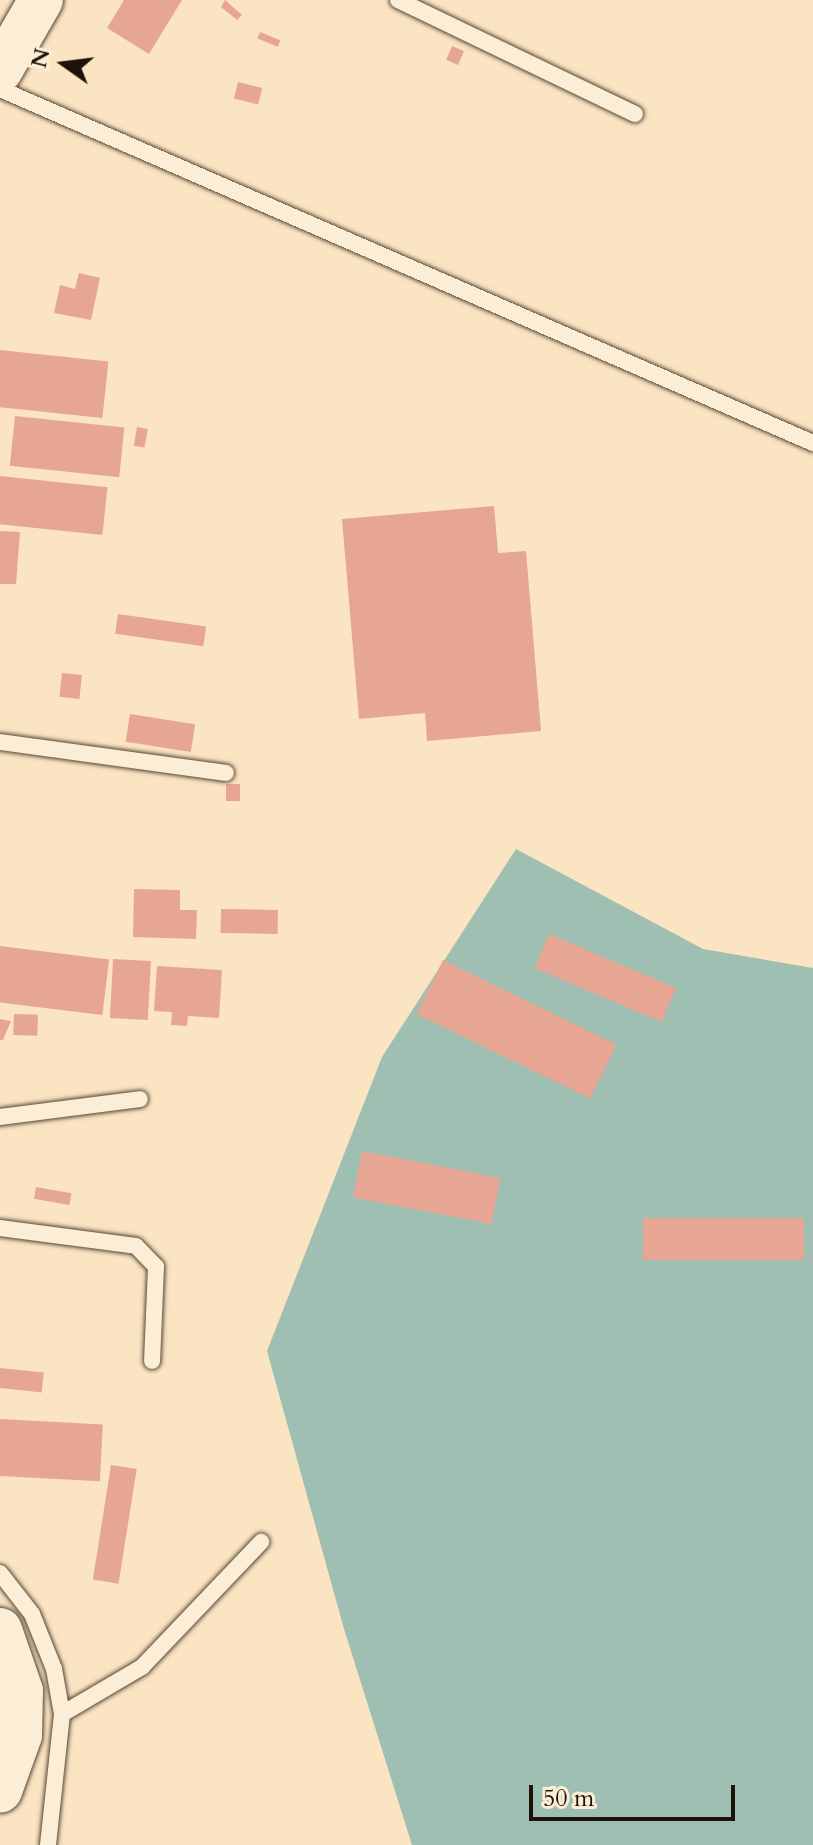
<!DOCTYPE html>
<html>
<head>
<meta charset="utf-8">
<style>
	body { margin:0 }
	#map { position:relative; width:813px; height:1845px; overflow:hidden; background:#fbe4c2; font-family:Cardo,serif }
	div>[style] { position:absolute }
	.water>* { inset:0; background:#9fbfb2 }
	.building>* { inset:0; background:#e7a693; transform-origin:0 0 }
	.roads { filter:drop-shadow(0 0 2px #564737) drop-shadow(0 0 2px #564737) }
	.lane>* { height:16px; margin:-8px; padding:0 8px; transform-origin:8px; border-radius:8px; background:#fcedd7 }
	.secondary>* { height:44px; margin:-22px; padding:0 22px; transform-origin:22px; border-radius:22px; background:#fcedd7 }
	span { translate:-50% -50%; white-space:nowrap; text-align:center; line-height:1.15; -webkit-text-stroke:8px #fcedd7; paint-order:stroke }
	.north { position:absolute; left:24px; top:24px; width:80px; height:80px; -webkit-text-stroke:6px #fcedd7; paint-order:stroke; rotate:284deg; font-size:22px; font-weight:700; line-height:32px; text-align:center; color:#1f1309 }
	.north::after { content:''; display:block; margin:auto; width:28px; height:36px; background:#1f1309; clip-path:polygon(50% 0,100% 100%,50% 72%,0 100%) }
	.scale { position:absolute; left:529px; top:1785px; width:206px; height:36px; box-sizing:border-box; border:4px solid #1f1309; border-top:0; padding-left:10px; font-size:24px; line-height:28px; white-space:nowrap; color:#1f1309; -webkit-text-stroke:6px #fcedd7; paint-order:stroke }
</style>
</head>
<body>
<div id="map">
	<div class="water">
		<i style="clip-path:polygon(516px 849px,703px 949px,813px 968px,813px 1845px,412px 1845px,344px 1629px,267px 1351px,382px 1057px)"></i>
	</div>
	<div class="building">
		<i style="clip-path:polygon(124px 0,182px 0,149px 54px,107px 28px)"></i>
		<i style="clip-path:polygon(225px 0,242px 15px,237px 20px,221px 7px)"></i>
		<i style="left:260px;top:32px;width:22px;height:7px;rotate:22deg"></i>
		<i style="left:452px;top:46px;width:13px;height:15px;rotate:23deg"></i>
		<i style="left:238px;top:82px;width:25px;height:17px;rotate:14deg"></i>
		<i style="clip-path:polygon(79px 273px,100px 278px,91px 320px,54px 313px,60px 285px,75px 289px)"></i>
		<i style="left:0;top:350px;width:109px;height:57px;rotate:6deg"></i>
		<i style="left:15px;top:416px;width:110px;height:50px;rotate:6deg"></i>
		<i style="left:137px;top:427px;width:11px;height:19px;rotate:10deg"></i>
		<i style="left:0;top:476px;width:108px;height:48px;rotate:6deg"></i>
		<i style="clip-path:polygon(494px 506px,498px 553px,526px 551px,541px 731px,427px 741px,425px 713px,359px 719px,342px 519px)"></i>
		<i style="clip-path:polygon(0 531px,20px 532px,16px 584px,0 584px)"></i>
		<i style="left:118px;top:614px;width:89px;height:20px;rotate:8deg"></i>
		<i style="left:62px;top:673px;width:20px;height:24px;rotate:6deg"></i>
		<i style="left:130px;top:714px;width:66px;height:28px;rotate:9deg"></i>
		<i style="left:226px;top:784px;width:14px;height:17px"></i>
		<i style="clip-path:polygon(134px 889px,180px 890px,180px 910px,197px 910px,196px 939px,133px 937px)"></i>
		<i style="left:221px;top:909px;width:57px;height:24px;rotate:1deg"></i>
		<i style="left:549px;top:934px;width:138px;height:37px;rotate:23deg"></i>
		<i style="left:0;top:946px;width:110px;height:56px;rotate:7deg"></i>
		<i style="left:113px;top:959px;width:38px;height:59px;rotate:3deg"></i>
		<i style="left:443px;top:960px;width:193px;height:60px;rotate:26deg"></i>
		<i style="clip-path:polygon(157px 966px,222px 970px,219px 1018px,188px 1016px,187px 1026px,171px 1025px,172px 1012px,154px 1011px)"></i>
		<i style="left:14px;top:1014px;width:24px;height:21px;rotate:2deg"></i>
		<i style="clip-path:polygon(0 1019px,11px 1021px,3px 1040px,0 1040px)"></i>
		<i style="left:362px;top:1151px;width:141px;height:47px;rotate:11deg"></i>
		<i style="left:36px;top:1187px;width:36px;height:12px;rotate:10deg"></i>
		<i style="left:643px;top:1218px;width:161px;height:42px"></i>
		<i style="left:0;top:1368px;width:44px;height:20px;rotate:6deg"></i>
		<i style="left:0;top:1419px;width:103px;height:57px;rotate:3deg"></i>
		<i style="left:111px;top:1465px;width:26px;height:116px;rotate:9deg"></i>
	</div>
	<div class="roads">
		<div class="lane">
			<i style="left:398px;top:0;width:263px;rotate:25.7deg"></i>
			<i style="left:0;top:89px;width:887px;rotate:23.53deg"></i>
			<i style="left:0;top:742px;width:228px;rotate:7.8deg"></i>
			<i style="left:0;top:1117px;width:141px;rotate:-7.3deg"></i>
			<i style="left:0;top:1228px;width:137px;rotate:7.5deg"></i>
			<i style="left:136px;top:1246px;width:29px;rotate:46deg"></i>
			<i style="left:156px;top:1267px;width:94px;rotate:92.4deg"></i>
			<i style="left:0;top:1573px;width:52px;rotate:52deg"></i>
			<i style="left:32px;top:1614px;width:59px;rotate:68.2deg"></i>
			<i style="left:54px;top:1669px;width:46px;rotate:79.9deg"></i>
			<i style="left:62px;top:1714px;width:132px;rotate:96.1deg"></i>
			<i style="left:62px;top:1714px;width:93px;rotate:-30.4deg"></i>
			<i style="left:142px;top:1667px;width:173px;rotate:-46.4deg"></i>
		</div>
		<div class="secondary">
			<i style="left:0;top:71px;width:82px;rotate:-60deg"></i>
			<i style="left:0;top:1630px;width:65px;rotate:71deg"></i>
			<i style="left:21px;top:1691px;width:44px;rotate:91.3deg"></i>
			<i style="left:20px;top:1735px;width:59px;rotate:109.7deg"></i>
		</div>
	</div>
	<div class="north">N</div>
	<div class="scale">50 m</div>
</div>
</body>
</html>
